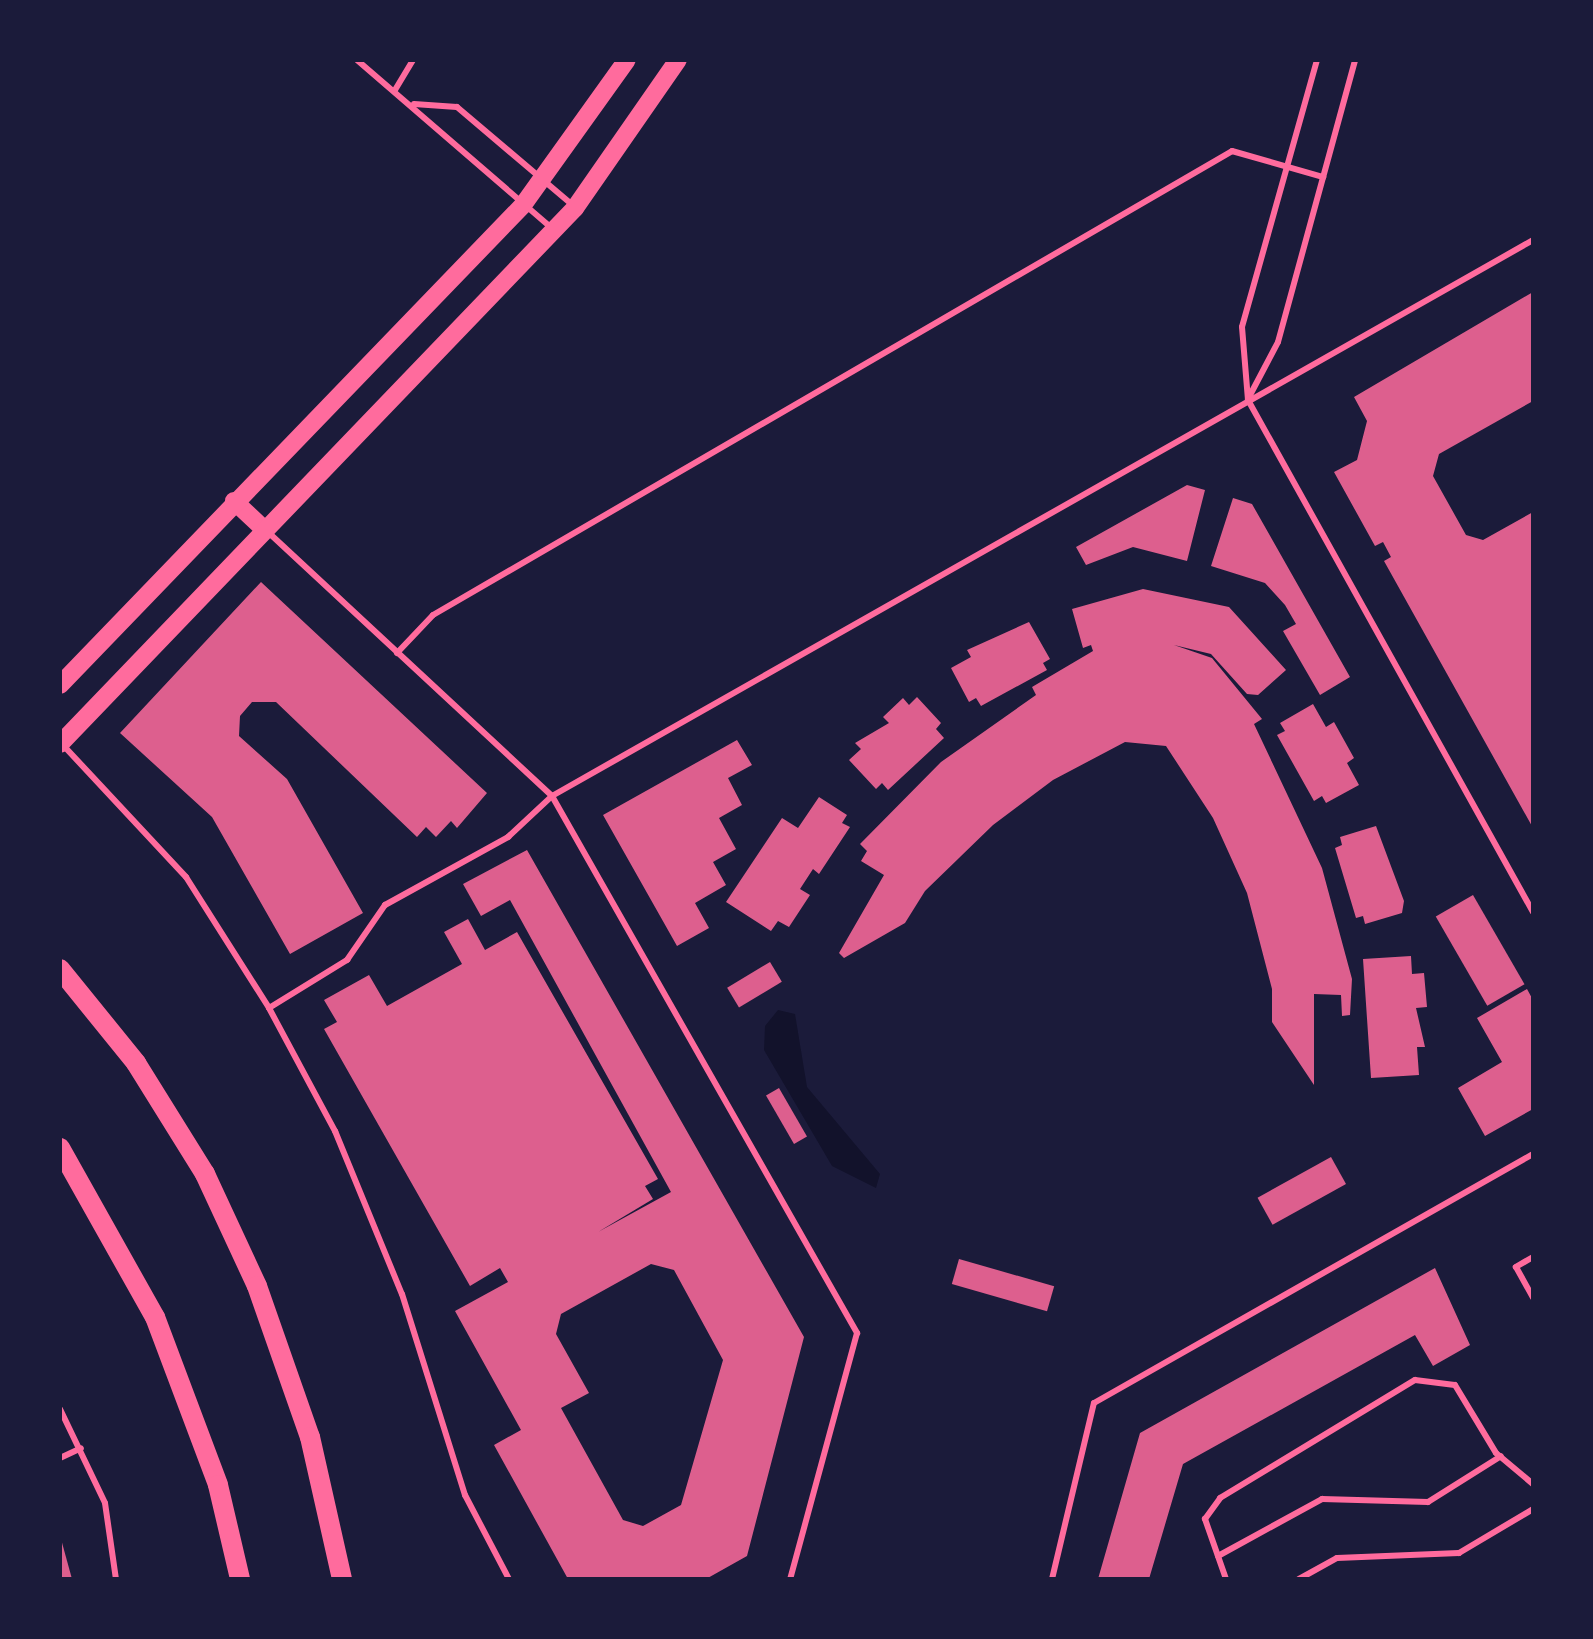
<!DOCTYPE html>
<html>
<head>
<meta charset="utf-8">
<style>
	body { margin:0 }
	#map { position:relative; width:1593px; height:1639px; overflow:hidden; background:#1b1b3a; font-family:"Fira Sans",sans-serif }
	div>[style] { position:absolute }
	.water>* { inset:0; background:#12122b }
	.building>* { inset:0; background:#dd5f8e; transform-origin:0 0 }
	.service>* { height:6px; margin:-3px; padding:0 3px; transform-origin:3px; border-radius:3px; background:#ff6b9d }
	.tertiary>* { height:18px; margin:-9px; padding:0 9px; transform-origin:9px; border-radius:9px; background:#ff6b9d }
	.secondary>* { height:20px; margin:-10px; padding:0 10px; transform-origin:10px; border-radius:10px; background:#ff6b9d }
	span { translate:-50% -50%; white-space:nowrap; text-align:center; line-height:1.15; -webkit-text-stroke:9px #1b1b3a; paint-order:stroke }
	.frame { position:absolute; inset:0; border:62px solid #1b1b3a; pointer-events:none }
</style>
</head>
<body>
<div id="map">
	<div class="water">
		<i style="clip-path:polygon(778px 1010px,795px 1014px,807px 1087px,880px 1174px,876px 1188px,832px 1166px,764px 1050px,765px 1026px)"></i>
	</div>
	<div class="building">
		<i style="clip-path:polygon(1533px 292px,1533px 401px,1439px 454px,1433px 476px,1466px 535px,1483px 540px,1533px 512px,1533px 828px,1384px 561px,1391px 557px,1383px 542px,1375px 546px,1334px 472px,1357px 460px,1367px 421px,1354px 397px)"></i>
		<i style="clip-path:polygon(1187px 485px,1205px 490px,1187px 561px,1133px 547px,1086px 565px,1076px 547px)"></i>
		<i style="clip-path:polygon(1233px 498px,1252px 504px,1350px 677px,1320px 695px,1283px 631px,1296px 624px,1285px 605px,1265px 583px,1211px 566px)"></i>
		<i style="clip-path:polygon(261px 582px,487px 793px,457px 828px,451px 821px,436px 837px,426px 827px,417px 837px,276px 702px,252px 702px,240px 716px,239px 736px,287px 779px,363px 913px,290px 954px,212px 817px,120px 733px)"></i>
		<i style="clip-path:polygon(1143px 589px,1229px 607px,1286px 670px,1258px 695px,1247px 694px,1211px 654px,1174px 645px,1212px 658px,1262px 719px,1254px 724px,1322px 868px,1352px 979px,1350px 1015px,1342px 1016px,1341px 995px,1314px 994px,1314px 1085px,1272px 1022px,1272px 989px,1247px 893px,1213px 818px,1166px 746px,1125px 742px,1053px 780px,993px 825px,925px 891px,905px 923px,844px 958px,839px 953px,884px 875px,861px 861px,867px 851px,860px 844px,941px 762px,1036px 695px,1032px 687px,1093px 651px,1091px 645px,1083px 648px,1072px 609px)"></i>
		<i style="clip-path:polygon(1029px 622px,1050px 659px,1043px 663px,1047px 670px,981px 706px,976px 698px,969px 702px,951px 668px,971px 657px,967px 650px)"></i>
		<i style="clip-path:polygon(917px 697px,941px 723px,936px 729px,944px 738px,888px 790px,882px 783px,876px 789px,849px 760px,861px 749px,855px 743px,889px 723px,883px 717px,903px 698px,909px 705px)"></i>
		<i style="clip-path:polygon(1313px 704px,1326px 727px,1334px 722px,1354px 758px,1347px 763px,1359px 785px,1326px 803px,1322px 796px,1314px 801px,1277px 735px,1285px 731px,1280px 723px)"></i>
		<i style="clip-path:polygon(737px 740px,752px 765px,728px 778px,742px 805px,719px 818px,736px 849px,713px 862px,726px 885px,695px 903px,709px 928px,677px 946px,603px 815px)"></i>
		<i style="clip-path:polygon(819px 797px,847px 815px,842px 823px,850px 827px,819px 874px,813px 869px,800px 889px,810px 895px,789px 927px,778px 921px,771px 931px,726px 902px,782px 818px,798px 828px)"></i>
		<i style="clip-path:polygon(1376px 826px,1404px 901px,1402px 913px,1365px 924px,1363px 916px,1356px 918px,1335px 848px,1342px 845px,1340px 837px)"></i>
		<i style="clip-path:polygon(evenodd,527px 850px,804px 1337px,747px 1556px,706px 1579px,568px 1579px,494px 1445px,521px 1430px,455px 1311px,508px 1282px,500px 1268px,470px 1286px,324px 1029px,337px 1022px,324px 1000px,369px 975px,387px 1006px,462px 964px,444px 932px,468px 919px,485px 950px,517px 932px,658px 1179px,645px 1186px,653px 1199px,598px 1232px,671px 1192px,510px 900px,481px 916px,463px 884px,527px 850px,651px 1264px,674px 1270px,723px 1360px,681px 1505px,643px 1526px,623px 1520px,561px 1408px,589px 1393px,556px 1334px,561px 1314px,651px 1264px)"></i>
		<i style="left:1473px;top:895px;width:103px;height:43px;rotate:60deg"></i>
		<i style="clip-path:polygon(1411px 956px,1412px 974px,1424px 973px,1427px 1007px,1416px 1008px,1425px 1047px,1417px 1047px,1419px 1075px,1371px 1078px,1363px 959px)"></i>
		<i style="left:770px;top:962px;width:23px;height:50px;rotate:59deg"></i>
		<i style="clip-path:polygon(1527px 989px,1533px 1000px,1533px 1109px,1485px 1136px,1458px 1088px,1502px 1062px,1477px 1018px)"></i>
		<i style="left:779px;top:1088px;width:56px;height:15px;rotate:60deg"></i>
		<i style="left:1331px;top:1157px;width:31px;height:84px;rotate:61deg"></i>
		<i style="left:959px;top:1259px;width:99px;height:26px;rotate:16deg"></i>
		<i style="clip-path:polygon(1435px 1268px,1470px 1345px,1433px 1366px,1415px 1335px,1183px 1464px,1149px 1579px,1098px 1579px,1140px 1433px)"></i>
		<i style="clip-path:polygon(60px 1539px,61px 1539px,72px 1579px,60px 1579px)"></i>
	</div>
	<div class="service">
		<i style="left:357px;top:60px;width:259px;rotate:40.8deg"></i>
		<i style="left:1317px;top:60px;width:277px;rotate:105.7deg"></i>
		<i style="left:1242px;top:327px;width:73px;rotate:85.3deg"></i>
		<i style="left:1248px;top:400px;width:586px;rotate:60.9deg"></i>
		<i style="left:395px;top:90px;width:35px;rotate:-59deg"></i>
		<i style="left:414px;top:104px;width:43px;rotate:4deg"></i>
		<i style="left:457px;top:107px;width:155px;rotate:40.3deg"></i>
		<i style="left:1248px;top:399px;width:64px;rotate:-62.2deg"></i>
		<i style="left:1278px;top:342px;width:292px;rotate:-74.7deg"></i>
		<i style="left:269px;top:533px;width:386px;rotate:42.9deg"></i>
		<i style="left:552px;top:796px;width:618px;rotate:60.4deg"></i>
		<i style="left:857px;top:1333px;width:255px;rotate:105.2deg"></i>
		<i style="left:397px;top:653px;width:52px;rotate:-46.5deg"></i>
		<i style="left:433px;top:615px;width:924px;rotate:-30.14deg"></i>
		<i style="left:1232px;top:151px;width:95px;rotate:15.9deg"></i>
		<i style="left:62px;top:744px;width:182px;rotate:47deg"></i>
		<i style="left:186px;top:877px;width:155px;rotate:57.6deg"></i>
		<i style="left:269px;top:1008px;width:140px;rotate:61.8deg"></i>
		<i style="left:335px;top:1131px;width:176px;rotate:67.7deg"></i>
		<i style="left:402px;top:1294px;width:211px;rotate:72.6deg"></i>
		<i style="left:465px;top:1495px;width:95px;rotate:62.4deg"></i>
		<i style="left:269px;top:1008px;width:92px;rotate:-31.6deg"></i>
		<i style="left:347px;top:960px;width:67px;rotate:-55.4deg"></i>
		<i style="left:385px;top:905px;width:141px;rotate:-28.9deg"></i>
		<i style="left:508px;top:837px;width:60px;rotate:-43deg"></i>
		<i style="left:552px;top:796px;width:1128px;rotate:-29.54deg"></i>
		<i style="left:1533px;top:1257px;width:20px;rotate:150deg"></i>
		<i style="left:1516px;top:1267px;width:35px;rotate:61deg"></i>
		<i style="left:60px;top:1409px;width:104px;rotate:64.4deg"></i>
		<i style="left:105px;top:1503px;width:77px;rotate:81.8deg"></i>
		<i style="left:60px;top:1458px;width:23px;rotate:-25deg"></i>
		<i style="left:1218px;top:1556px;width:119px;rotate:-28.7deg"></i>
		<i style="left:1322px;top:1499px;width:106px;rotate:1.6deg"></i>
		<i style="left:1428px;top:1502px;width:86px;rotate:-32.2deg"></i>
		<i style="left:1052px;top:1579px;width:181px;rotate:-76.6deg"></i>
		<i style="left:1094px;top:1403px;width:505px;rotate:-29.56deg"></i>
		<i style="left:1226px;top:1579px;width:64px;rotate:-109.3deg"></i>
		<i style="left:1205px;top:1519px;width:26px;rotate:-54deg"></i>
		<i style="left:1220px;top:1498px;width:228px;rotate:-31.2deg"></i>
		<i style="left:1415px;top:1380px;width:40px;rotate:7.1deg"></i>
		<i style="left:1455px;top:1385px;width:79px;rotate:58.9deg"></i>
		<i style="left:1496px;top:1453px;width:48px;rotate:40deg"></i>
		<i style="left:1299px;top:1579px;width:43px;rotate:-28.9deg"></i>
		<i style="left:1337px;top:1558px;width:122px;rotate:-2.3deg"></i>
		<i style="left:1459px;top:1553px;width:86px;rotate:-30.7deg"></i>
	</div>
	<div class="tertiary">
		<i style="left:234px;top:501px;width:42px;rotate:43.1deg"></i>
		<i style="left:60px;top:685px;width:667px;rotate:-46.03deg"></i>
		<i style="left:523px;top:205px;width:178px;rotate:-54.4deg"></i>
		<i style="left:60px;top:744px;width:743px;rotate:-46.14deg"></i>
		<i style="left:575px;top:208px;width:180px;rotate:-55.2deg"></i>
	</div>
	<div class="secondary">
		<i style="left:60px;top:969px;width:121px;rotate:51deg"></i>
		<i style="left:136px;top:1063px;width:131px;rotate:58.1deg"></i>
		<i style="left:205px;top:1174px;width:123px;rotate:65.1deg"></i>
		<i style="left:257px;top:1286px;width:160px;rotate:70.7deg"></i>
		<i style="left:310px;top:1437px;width:146px;rotate:77.3deg"></i>
		<i style="left:60px;top:1148px;width:194px;rotate:60.7deg"></i>
		<i style="left:155px;top:1317px;width:179px;rotate:69.4deg"></i>
		<i style="left:218px;top:1485px;width:97px;rotate:76.8deg"></i>
	</div>
	<div class="frame"></div>
</div>
</body>
</html>
